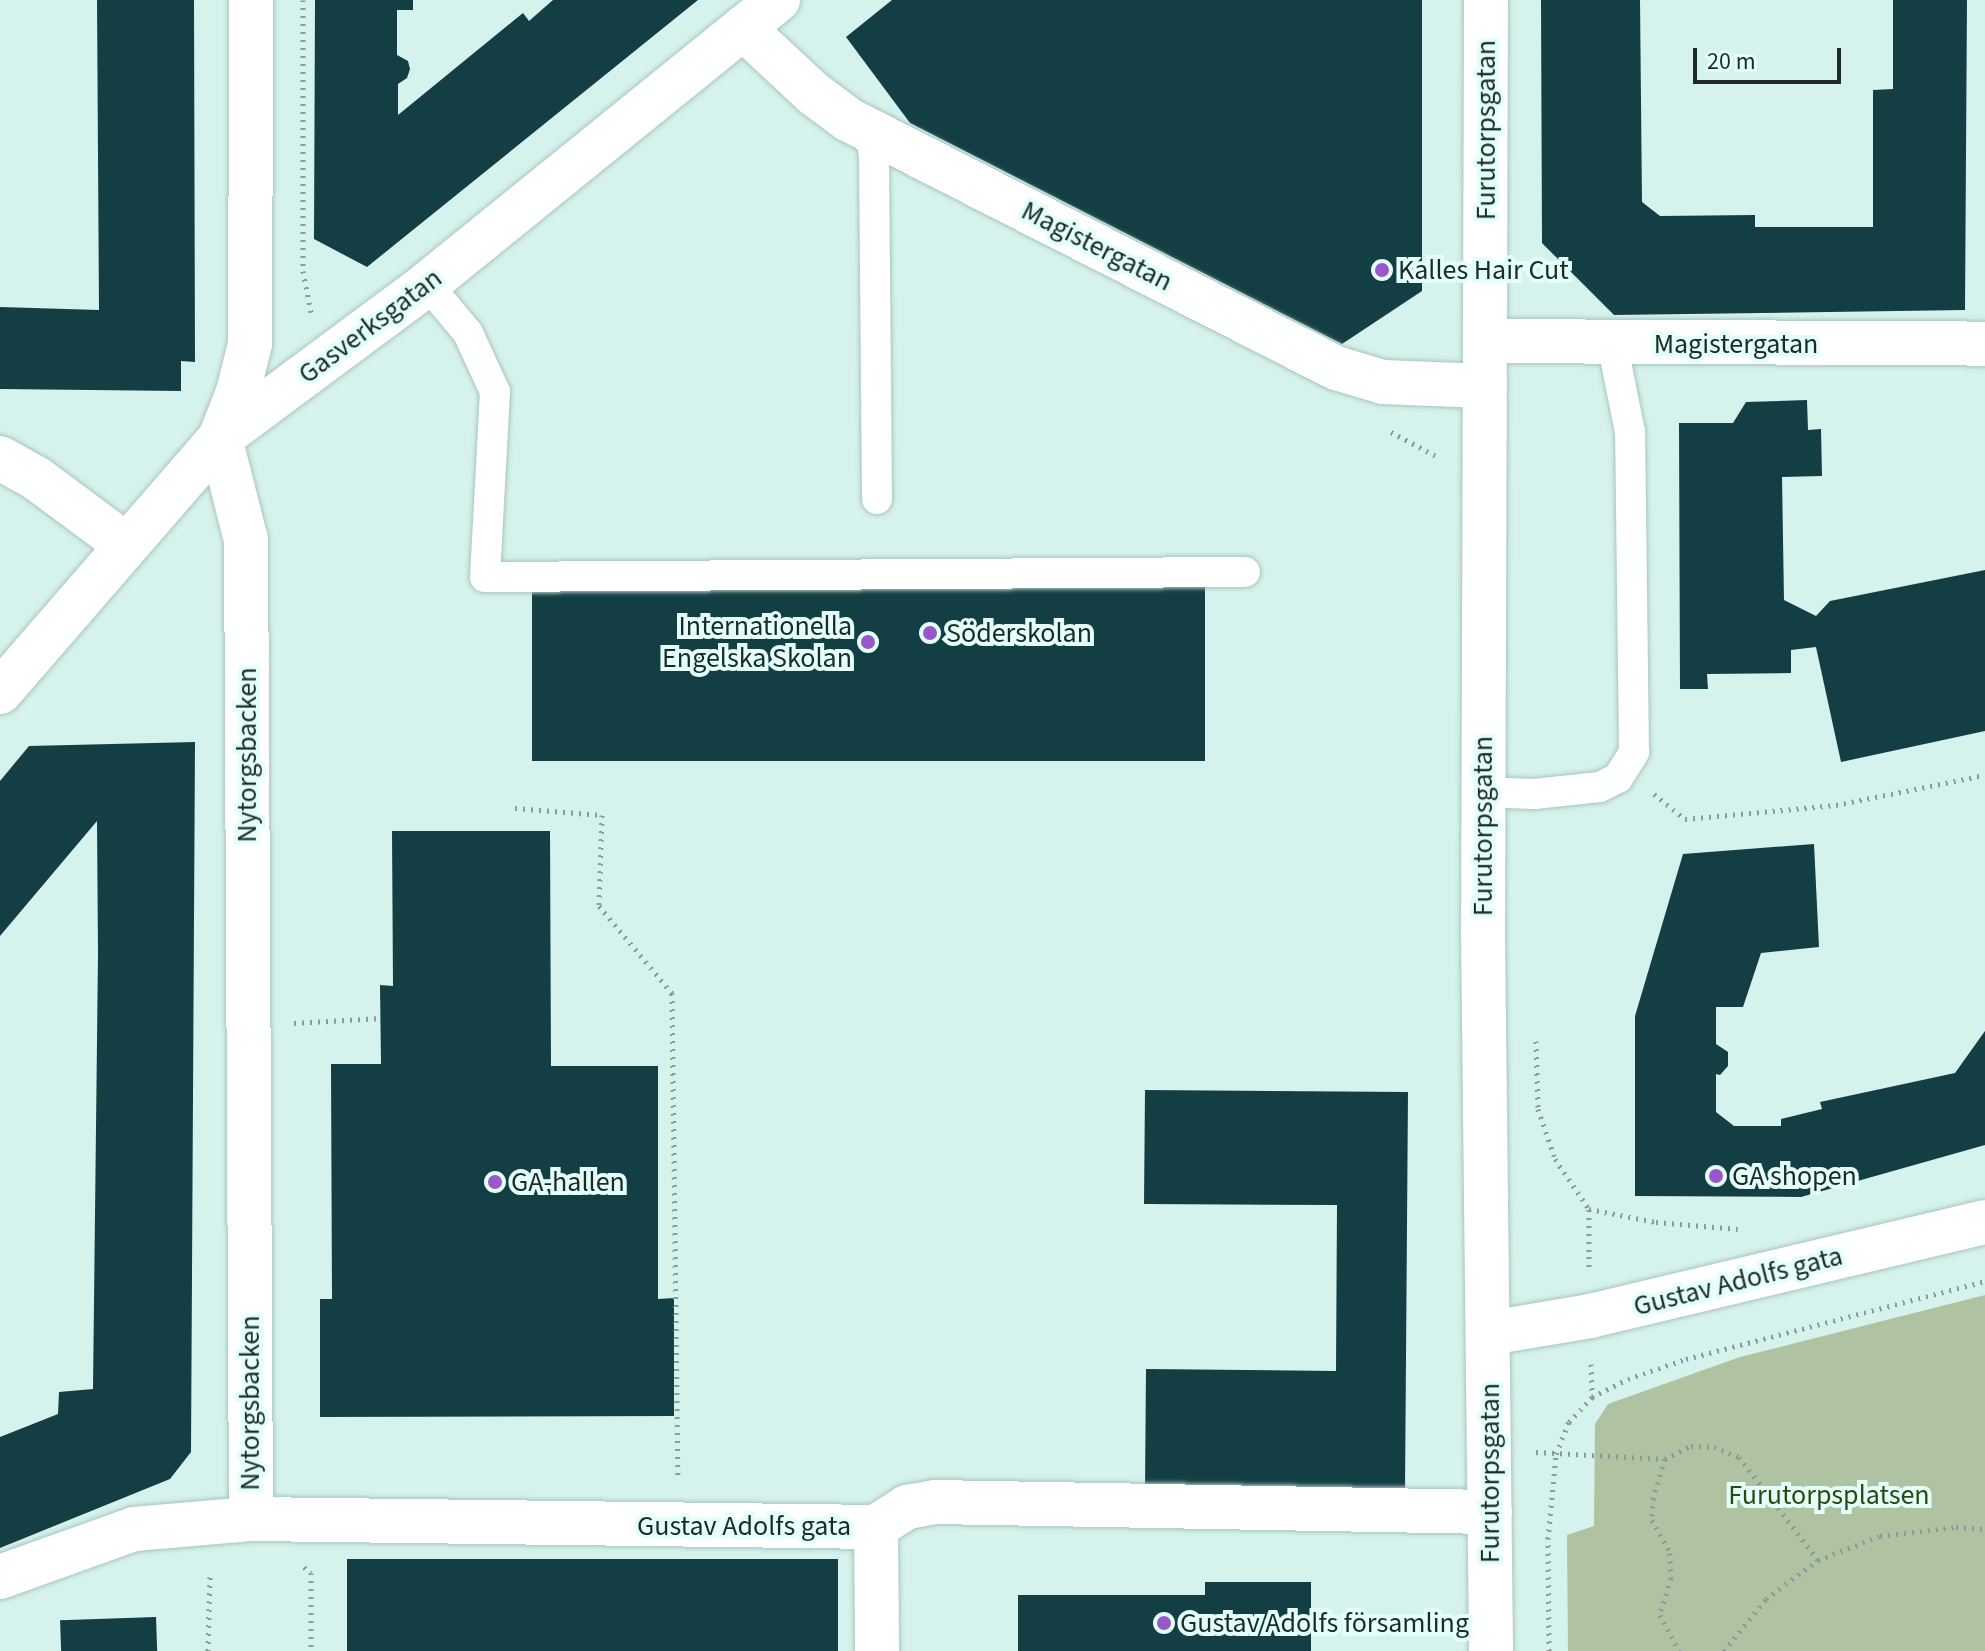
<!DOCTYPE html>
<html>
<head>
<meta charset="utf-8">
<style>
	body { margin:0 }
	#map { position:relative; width:1985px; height:1651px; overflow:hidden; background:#d5f2ec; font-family:"Source Sans 3",sans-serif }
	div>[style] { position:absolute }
	.green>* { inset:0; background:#afc2a1 }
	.building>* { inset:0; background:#133e44; transform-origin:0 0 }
	.path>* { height:5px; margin-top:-2.5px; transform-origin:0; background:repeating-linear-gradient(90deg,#889d99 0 2px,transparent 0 8px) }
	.roads { filter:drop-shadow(0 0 2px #a9c5bf) drop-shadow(0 0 2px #a9c5bf) }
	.lane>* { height:30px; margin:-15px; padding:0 15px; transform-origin:15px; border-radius:15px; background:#fff }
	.street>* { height:44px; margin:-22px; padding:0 22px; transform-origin:22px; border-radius:22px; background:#fff }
	.dots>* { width:22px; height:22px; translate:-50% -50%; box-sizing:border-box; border:4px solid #e2fff9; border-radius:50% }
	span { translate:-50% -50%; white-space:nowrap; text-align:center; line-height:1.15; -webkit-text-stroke:8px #e2fff9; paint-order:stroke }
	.street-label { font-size:28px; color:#1e2927 }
	.poi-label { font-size:28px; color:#1e2927 }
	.left { translate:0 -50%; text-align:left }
	.right { translate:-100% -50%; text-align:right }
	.park-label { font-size:28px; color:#2d4911 }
	.scale { position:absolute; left:1693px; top:48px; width:148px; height:36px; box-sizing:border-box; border:4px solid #1e2927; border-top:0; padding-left:10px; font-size:24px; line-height:28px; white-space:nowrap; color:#1e2927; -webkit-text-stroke:6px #e2fff9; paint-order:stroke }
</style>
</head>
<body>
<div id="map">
	<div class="green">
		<i style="clip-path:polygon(1985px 1295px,1985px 1651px,1568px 1651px,1567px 1535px,1594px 1526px,1595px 1424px,1608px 1404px,1740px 1357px)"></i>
	</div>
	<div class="building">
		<i style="clip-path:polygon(97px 0,194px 0,195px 362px,181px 361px,181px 391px,0 389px,0 307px,99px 310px)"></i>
		<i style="clip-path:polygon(315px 0,413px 0,413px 10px,397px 10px,397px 55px,408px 61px,410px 69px,407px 78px,398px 84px,398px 115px,523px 13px,529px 21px,553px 0,698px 0,367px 267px,314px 239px)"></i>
		<i style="clip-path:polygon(892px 0,1422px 0,1422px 291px,1342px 344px,910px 123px,846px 37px)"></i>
		<i style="clip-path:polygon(1541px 0,1640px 0,1642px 202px,1660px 216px,1755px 215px,1755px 227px,1873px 227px,1873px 90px,1893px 89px,1893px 0,1967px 0,1965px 310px,1614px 315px,1542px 243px)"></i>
		<i style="clip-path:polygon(1807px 400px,1808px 430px,1821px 429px,1822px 476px,1782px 477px,1784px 600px,1816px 616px,1830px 601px,1985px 570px,1985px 731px,1841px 762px,1816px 647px,1791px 650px,1791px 673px,1707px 674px,1708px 689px,1680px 689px,1679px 423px,1733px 423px,1746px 402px)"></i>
		<i style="left:1205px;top:585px;width:176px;height:673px;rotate:90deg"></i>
		<i style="clip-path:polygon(195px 742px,191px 1452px,170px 1479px,0 1548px,0 1437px,58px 1414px,59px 1392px,93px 1389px,98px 954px,97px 821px,0 936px,0 781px,29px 746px)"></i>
		<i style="clip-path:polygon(392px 831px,550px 831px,551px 1066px,658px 1066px,658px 1299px,674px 1298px,674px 1416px,320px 1417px,320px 1299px,332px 1299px,331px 1064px,381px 1064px,380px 985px,393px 986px)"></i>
		<i style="clip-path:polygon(1814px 844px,1819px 947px,1761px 953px,1743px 1007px,1716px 1007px,1716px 1044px,1728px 1052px,1728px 1066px,1720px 1075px,1716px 1074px,1716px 1112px,1734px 1126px,1781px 1126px,1781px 1119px,1822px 1109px,1820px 1102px,1955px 1073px,1985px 1031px,1985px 1145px,1801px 1197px,1635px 1196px,1635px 1016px,1683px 854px)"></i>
		<i style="clip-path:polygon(1145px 1090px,1408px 1092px,1405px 1491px,1145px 1489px,1146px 1369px,1336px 1371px,1337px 1205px,1144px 1204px)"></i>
		<i style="left:347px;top:1559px;width:491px;height:92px"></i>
		<i style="clip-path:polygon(1205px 1582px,1311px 1582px,1311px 1651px,1018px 1651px,1018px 1595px,1205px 1595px)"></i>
		<i style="left:156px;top:1617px;width:34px;height:96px;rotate:88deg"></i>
	</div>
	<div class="path">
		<i style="left:303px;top:0;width:271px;rotate:90deg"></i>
		<i style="left:303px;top:271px;width:42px;rotate:79deg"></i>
		<i style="left:1391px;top:432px;width:51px;rotate:28.1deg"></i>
		<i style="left:1654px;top:794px;width:40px;rotate:39deg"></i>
		<i style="left:1685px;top:819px;width:152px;rotate:-5.3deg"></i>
		<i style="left:1836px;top:805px;width:152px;rotate:-11.4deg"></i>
		<i style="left:515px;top:808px;width:87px;rotate:4.6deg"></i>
		<i style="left:602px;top:815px;width:91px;rotate:91.9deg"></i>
		<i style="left:599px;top:906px;width:114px;rotate:50deg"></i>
		<i style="left:672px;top:993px;width:483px;rotate:89.3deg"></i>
		<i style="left:294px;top:1023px;width:87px;rotate:-3.3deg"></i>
		<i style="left:1536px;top:1041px;width:68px;rotate:88.3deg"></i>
		<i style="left:1538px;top:1109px;width:53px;rotate:71.2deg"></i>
		<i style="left:1555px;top:1159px;width:60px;rotate:55.8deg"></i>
		<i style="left:1589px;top:1209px;width:61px;rotate:90deg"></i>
		<i style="left:1589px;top:1209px;width:68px;rotate:11deg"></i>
		<i style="left:1656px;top:1222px;width:82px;rotate:4.9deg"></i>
		<i style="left:1591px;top:1364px;width:33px;rotate:88deg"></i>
		<i style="left:1536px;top:1452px;width:129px;rotate:3.1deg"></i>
		<i style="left:1665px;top:1459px;width:29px;rotate:-27deg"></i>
		<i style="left:1691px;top:1446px;width:23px;rotate:2deg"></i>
		<i style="left:1714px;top:1447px;width:27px;rotate:22deg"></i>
		<i style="left:1739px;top:1457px;width:130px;rotate:52.5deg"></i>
		<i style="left:1818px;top:1560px;width:66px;rotate:-21.2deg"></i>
		<i style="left:1880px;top:1536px;width:77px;rotate:-6.8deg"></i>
		<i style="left:1956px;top:1527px;width:29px;rotate:4deg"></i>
		<i style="left:1665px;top:1459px;width:41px;rotate:107.1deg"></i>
		<i style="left:1653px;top:1498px;width:22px;rotate:93deg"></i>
		<i style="left:1652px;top:1520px;width:38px;rotate:61deg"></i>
		<i style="left:1670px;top:1553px;width:25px;rotate:88deg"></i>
		<i style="left:1671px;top:1578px;width:39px;rotate:107deg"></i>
		<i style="left:1660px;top:1615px;width:41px;rotate:62.2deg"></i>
		<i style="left:304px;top:1567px;width:9px;rotate:41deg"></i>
		<i style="left:311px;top:1573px;width:78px;rotate:90deg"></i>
		<i style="left:208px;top:1651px;width:79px;rotate:-88.5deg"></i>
		<i style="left:1549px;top:1651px;width:112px;rotate:-90.5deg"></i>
		<i style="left:1548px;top:1539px;width:85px;rotate:-84.6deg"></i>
		<i style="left:1556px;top:1454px;width:35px;rotate:-68deg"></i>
		<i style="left:1569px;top:1422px;width:34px;rotate:-47deg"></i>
		<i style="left:1592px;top:1397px;width:40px;rotate:-26.6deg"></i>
		<i style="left:1628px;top:1379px;width:61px;rotate:-19deg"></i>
		<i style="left:1686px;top:1359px;width:309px;rotate:-14.6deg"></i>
		<i style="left:1724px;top:1651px;width:67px;rotate:-51.1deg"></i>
		<i style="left:1766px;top:1599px;width:65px;rotate:-36.9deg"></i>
	</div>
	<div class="roads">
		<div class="lane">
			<i style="left:870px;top:131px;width:25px;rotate:81deg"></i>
			<i style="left:874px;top:156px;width:343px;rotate:89.5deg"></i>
			<i style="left:427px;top:284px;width:64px;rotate:50.1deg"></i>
			<i style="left:468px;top:333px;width:65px;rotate:65.4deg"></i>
			<i style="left:495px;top:392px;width:185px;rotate:93.1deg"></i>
			<i style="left:485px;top:577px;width:760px;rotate:-0.38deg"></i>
			<i style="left:1483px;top:792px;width:51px;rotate:2.2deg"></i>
			<i style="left:1534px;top:794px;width:66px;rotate:-6.1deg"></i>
			<i style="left:1600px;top:787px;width:20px;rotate:-27deg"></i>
			<i style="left:1618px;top:778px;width:31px;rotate:-58deg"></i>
			<i style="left:1634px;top:752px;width:320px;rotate:-90.7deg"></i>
			<i style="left:1630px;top:432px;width:91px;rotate:-101.4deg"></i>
		</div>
		<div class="street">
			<i style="left:1486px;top:0;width:931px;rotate:90.18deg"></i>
			<i style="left:1483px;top:931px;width:720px;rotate:89.36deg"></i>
			<i style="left:743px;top:28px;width:97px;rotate:42.9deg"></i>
			<i style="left:814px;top:94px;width:44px;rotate:36.6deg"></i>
			<i style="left:849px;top:120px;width:547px;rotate:26.99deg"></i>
			<i style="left:1336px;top:368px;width:49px;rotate:16.6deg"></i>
			<i style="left:1383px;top:382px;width:102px;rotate:2.2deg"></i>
			<i style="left:1487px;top:341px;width:498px;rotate:0.3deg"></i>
			<i style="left:0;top:458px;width:41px;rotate:29.1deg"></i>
			<i style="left:36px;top:478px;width:111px;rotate:36.6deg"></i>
			<i style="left:0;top:692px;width:336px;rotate:-49.1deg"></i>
			<i style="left:220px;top:438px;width:258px;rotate:-36.6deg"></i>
			<i style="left:427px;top:284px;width:452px;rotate:-39deg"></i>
			<i style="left:1490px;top:1333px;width:101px;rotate:-9.6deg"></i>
			<i style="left:1590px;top:1316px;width:406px;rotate:-13.4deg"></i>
			<i style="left:251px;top:1519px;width:979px;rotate:-90.29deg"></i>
			<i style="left:246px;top:540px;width:105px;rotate:-104.3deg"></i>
			<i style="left:220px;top:438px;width:49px;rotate:-68.6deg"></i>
			<i style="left:238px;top:392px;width:49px;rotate:-76deg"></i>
			<i style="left:250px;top:344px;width:344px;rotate:-89.8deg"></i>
			<i style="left:876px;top:1527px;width:124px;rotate:89.5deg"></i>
			<i style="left:0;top:1577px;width:142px;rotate:-19.7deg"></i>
			<i style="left:134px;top:1529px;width:117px;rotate:-4.9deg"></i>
			<i style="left:251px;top:1519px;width:625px;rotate:0.73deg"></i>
			<i style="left:876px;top:1527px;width:37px;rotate:-33deg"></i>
			<i style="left:907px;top:1507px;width:27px;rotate:-10deg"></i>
			<i style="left:934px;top:1502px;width:556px;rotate:1.03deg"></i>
		</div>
	</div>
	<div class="dots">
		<i style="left:1382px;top:270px;background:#9a57cc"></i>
		<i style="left:930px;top:633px;background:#9a57cc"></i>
		<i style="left:868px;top:642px;background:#9a57cc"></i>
		<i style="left:1716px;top:1176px;background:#9a57cc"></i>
		<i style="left:495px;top:1182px;background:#9a57cc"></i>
		<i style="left:1164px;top:1623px;background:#9a57cc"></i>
	</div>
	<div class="street-label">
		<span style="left:1486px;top:130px;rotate:-90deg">Furutorpsgatan</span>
		<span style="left:1097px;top:246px;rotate:27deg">Magistergatan</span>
		<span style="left:370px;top:326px;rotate:-37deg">Gasverksgatan</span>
		<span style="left:1736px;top:344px">Magistergatan</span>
		<span style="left:247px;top:755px;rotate:-90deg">Nytorgsbacken</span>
		<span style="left:1483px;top:826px;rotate:-90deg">Furutorpsgatan</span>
		<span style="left:1738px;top:1281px;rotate:-14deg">Gustav Adolfs gata</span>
		<span style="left:250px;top:1403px;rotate:-90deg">Nytorgsbacken</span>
		<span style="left:1490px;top:1473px;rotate:-90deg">Furutorpsgatan</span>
		<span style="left:744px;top:1526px">Gustav Adolfs gata</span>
	</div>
	<div class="poi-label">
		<span class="left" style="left:1398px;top:270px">Kalles Hair Cut</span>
		<span class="right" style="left:852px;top:642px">Internationella<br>Engelska Skolan</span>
		<span class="left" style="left:946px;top:633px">Söderskolan</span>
		<span class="left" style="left:1732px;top:1176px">GA shopen</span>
		<span class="left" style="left:511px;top:1182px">GA-hallen</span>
		<span class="left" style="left:1180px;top:1623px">Gustav Adolfs församling</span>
	</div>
	<div class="park-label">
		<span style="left:1829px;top:1495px">Furutorpsplatsen</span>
	</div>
	<div class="scale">20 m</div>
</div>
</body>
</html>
